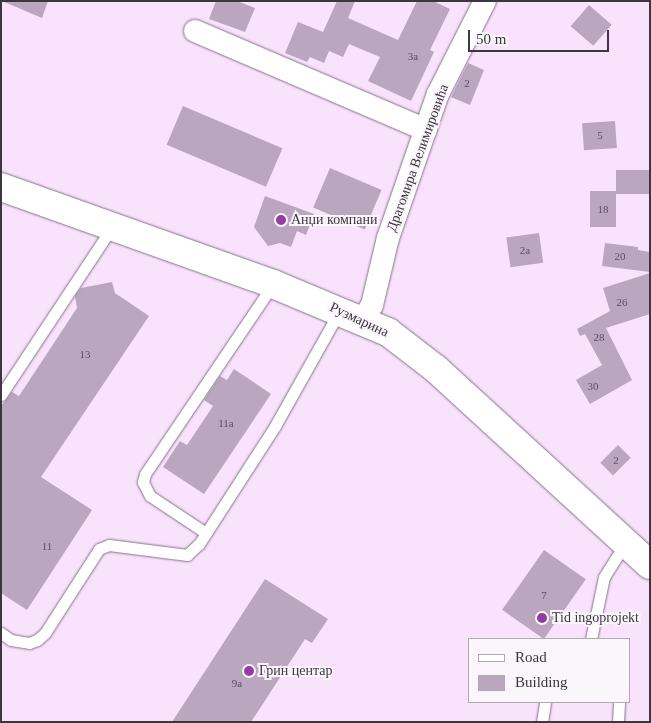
<!DOCTYPE html>
<html>
<head>
<meta charset="utf-8">
<style>
	body { margin:0 }
	#map { position:relative; width:651px; height:723px; overflow:hidden; background:#f8e2fc; font-family:Georgia,serif }
	div>[style] { position:absolute }
	.building>* { inset:0; background:#baa6be; transform-origin:0 0 }
	.roads { filter:drop-shadow(0 0 1px #857288) drop-shadow(0 0 1px #857288) }
	.service>* { height:11px; margin:-5.5px; padding:0 5.5px; transform-origin:5.5px; border-radius:5.5px; background:#fff }
	.minor>* { height:22px; margin:-11px; padding:0 11px; transform-origin:11px; border-radius:11px; background:#fff }
	.secondary>* { height:28px; margin:-14px; padding:0 14px; transform-origin:14px; border-radius:14px; background:#fff }
	.dots>* { width:14px; height:14px; translate:-50% -50%; box-sizing:border-box; border:2px solid #fbf6fc; border-radius:50% }
	span { translate:-50% -50%; white-space:nowrap; text-align:center; line-height:1.15; -webkit-text-stroke:4px #fbf6fc; paint-order:stroke }
	.number-label { font-size:11px; color:#5c515f }
	.number-label span { -webkit-text-stroke-width:0 }
	.street-label { font-size:14px; color:#3d353f }
	.poi-label { font-size:14px; color:#3d353f }
	.left { translate:0 -50%; text-align:left }
	.frame { position:absolute; inset:0; border:2px solid #3d353f; pointer-events:none }
	.legend { position:absolute; left:468px; top:638px; width:162px; height:65px; box-sizing:border-box; background:#fbf6fc; border:1px solid #afa9b0; margin:0; padding:6px 9px; list-style:none; font-size:15px; color:#3d353f }
	.legend li { display:flex; align-items:center; gap:10px; height:25px }
	.legend b { width:25px; border:1px solid #afa9b0 }
	.scale { position:absolute; left:468px; top:30px; width:141px; height:22px; box-sizing:border-box; border:2px solid #3d353f; border-top:0; padding-left:6px; font-size:15px; line-height:18px; white-space:nowrap; color:#3d353f; -webkit-text-stroke:4px #fbf6fc; paint-order:stroke }
</style>
</head>
<body>
<div id="map">
	<div class="building">
		<i style="clip-path:polygon(2px 1px,48px 1px,42px 18px)"></i>
		<i style="clip-path:polygon(216px 1px,237px 1px,255px 8px,245px 32px,209px 19px)"></i>
		<i style="clip-path:polygon(337px 1px,355px 1px,348px 18px,398px 40px,417px 1px,433px 1px,450px 9px,430px 50px,434px 52px,411px 101px,368px 81px,380px 57px,349px 44px,343px 57px,329px 51px,324px 63px,310px 57px,307px 62px,285px 53px,298px 22px,323px 32px)"></i>
		<i style="left:589px;top:5px;width:30px;height:28px;rotate:41deg"></i>
		<i style="clip-path:polygon(468px 63px,484px 70px,470px 105px,451px 97px)"></i>
		<i style="left:183px;top:106px;width:108px;height:42px;rotate:23deg"></i>
		<i style="left:615px;top:121px;width:27px;height:33px;rotate:86deg"></i>
		<i style="left:330px;top:168px;width:56px;height:43px;rotate:23deg"></i>
		<i style="left:650px;top:170px;width:24px;height:34px;rotate:90deg"></i>
		<i style="left:590px;top:191px;width:26px;height:36px"></i>
		<i style="clip-path:polygon(265px 196px,314px 214px,306px 235px,297px 231px,291px 247px,280px 243px,268px 246px,254px 227px)"></i>
		<i style="left:539px;top:233px;width:30px;height:33px;rotate:82deg"></i>
		<i style="clip-path:polygon(605px 243px,638px 247px,638px 250px,650px 252px,650px 272px,602px 266px)"></i>
		<i style="clip-path:polygon(650px 273px,650px 314px,606px 328px,632px 380px,590px 404px,576px 380px,602px 365px,585px 334px,580px 336px,577px 329px,610px 311px,603px 288px)"></i>
		<i style="clip-path:polygon(112px 282px,115px 293px,149px 316px,41px 477px,92px 510px,27px 610px,1px 593px,1px 406px,12px 392px,19px 396px,77px 308px,75px 296px,81px 288px)"></i>
		<i style="clip-path:polygon(234px 369px,271px 394px,204px 494px,163px 467px,180px 441px,187px 445px,213px 406px,204px 400px,220px 376px,227px 380px)"></i>
		<i style="left:618px;top:445px;width:18px;height:25px;rotate:45deg"></i>
		<i style="left:544px;top:550px;width:51px;height:73px;rotate:35deg"></i>
		<i style="clip-path:polygon(265px 579px,328px 619px,312px 643px,305px 639px,251px 722px,172px 722px)"></i>
	</div>
	<div class="roads">
		<div class="service">
			<i style="left:1px;top:395px;width:201px;rotate:-56.5deg"></i>
			<i style="left:206px;top:533px;width:67px;rotate:-146.5deg"></i>
			<i style="left:150px;top:496px;width:16px;rotate:-117deg"></i>
			<i style="left:143px;top:482px;width:8px;rotate:-76deg"></i>
			<i style="left:145px;top:474px;width:229px;rotate:-56deg"></i>
			<i style="left:1px;top:633px;width:12px;rotate:35deg"></i>
			<i style="left:11px;top:640px;width:18px;rotate:9deg"></i>
			<i style="left:29px;top:643px;width:9px;rotate:-21deg"></i>
			<i style="left:37px;top:640px;width:11px;rotate:-41deg"></i>
			<i style="left:45px;top:633px;width:100px;rotate:-57.3deg"></i>
			<i style="left:99px;top:549px;width:11px;rotate:-22deg"></i>
			<i style="left:109px;top:545px;width:79px;rotate:7.3deg"></i>
			<i style="left:187px;top:555px;width:16px;rotate:-43deg"></i>
			<i style="left:199px;top:544px;width:140px;rotate:-57.2deg"></i>
			<i style="left:275px;top:426px;width:131px;rotate:-60.7deg"></i>
			<i style="left:591px;top:639px;width:63px;rotate:-78.2deg"></i>
			<i style="left:604px;top:577px;width:41px;rotate:-57.8deg"></i>
			<i style="left:542px;top:722px;width:20px;rotate:-81deg"></i>
			<i style="left:618px;top:722px;width:20px;rotate:-87deg"></i>
		</div>
		<div class="minor">
			<i style="left:195px;top:31px;width:251px;rotate:23.2deg"></i>
			<i style="left:363px;top:319px;width:17px;rotate:-57deg"></i>
			<i style="left:372px;top:305px;width:69px;rotate:-76.6deg"></i>
			<i style="left:388px;top:238px;width:152px;rotate:-70.9deg"></i>
			<i style="left:438px;top:94px;width:104px;rotate:-63.2deg"></i>
		</div>
		<div class="secondary">
			<i style="left:1px;top:187px;width:289px;rotate:19.6deg"></i>
			<i style="left:273px;top:284px;width:125px;rotate:22.7deg"></i>
			<i style="left:388px;top:332px;width:61px;rotate:37.6deg"></i>
			<i style="left:436px;top:369px;width:290px;rotate:42.5deg"></i>
		</div>
	</div>
	<div class="dots">
		<i style="left:281px;top:220px;background:#953ba6"></i>
		<i style="left:542px;top:618px;background:#953ba6"></i>
		<i style="left:249px;top:671px;background:#953ba6"></i>
	</div>
	<div class="number-label">
		<span style="left:413px;top:56px">3a</span>
		<span style="left:467px;top:83px">2</span>
		<span style="left:600px;top:135px">5</span>
		<span style="left:603px;top:209px">18</span>
		<span style="left:525px;top:250px">2a</span>
		<span style="left:620px;top:256px">20</span>
		<span style="left:622px;top:302px">26</span>
		<span style="left:599px;top:337px">28</span>
		<span style="left:85px;top:354px">13</span>
		<span style="left:593px;top:386px">30</span>
		<span style="left:226px;top:423px">11a</span>
		<span style="left:616px;top:460px">2</span>
		<span style="left:47px;top:546px">11</span>
		<span style="left:544px;top:595px">7</span>
		<span style="left:237px;top:683px">9a</span>
	</div>
	<div class="street-label">
		<span style="left:418px;top:158px;rotate:-70deg">Драгомира Велимировића</span>
		<span style="left:359px;top:320px;rotate:25deg">Рузмарина</span>
	</div>
	<div class="poi-label">
		<span class="left" style="left:291px;top:220px">Анџи компани</span>
		<span class="left" style="left:552px;top:618px">Tid ingoprojekt</span>
		<span class="left" style="left:259px;top:671px">Грин центар</span>
	</div>
	<div class="frame"></div>
	<ul class="legend">
	<li><b style="height:6px;background:#fff"></b>Road</li>
	<li><b style="height:14px;background:#baa6be"></b>Building</li>
	</ul>
	<div class="scale">50 m</div>
</div>
</body>
</html>
